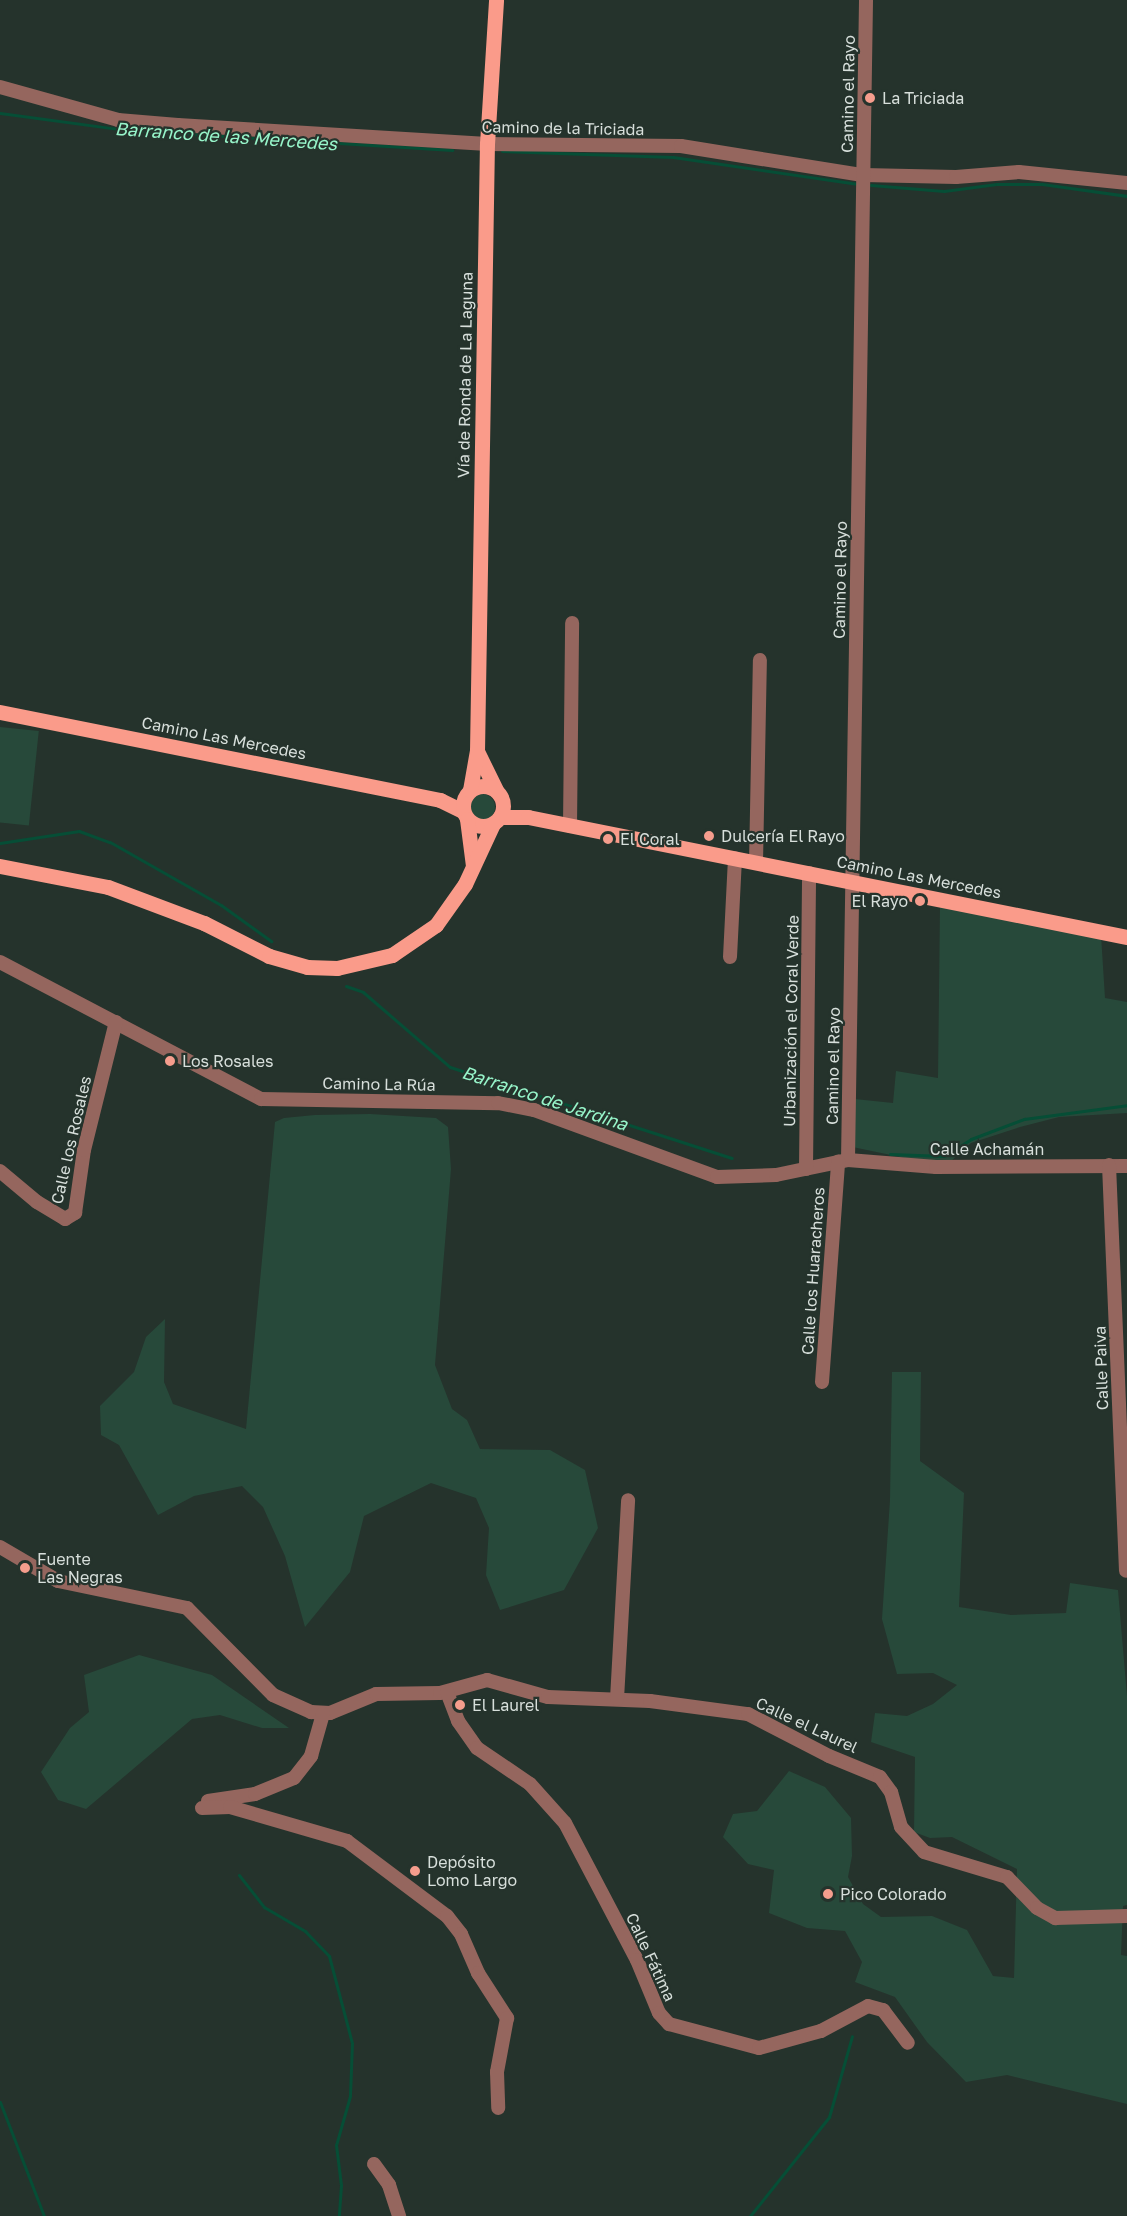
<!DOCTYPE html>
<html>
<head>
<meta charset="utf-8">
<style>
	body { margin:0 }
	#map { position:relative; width:1127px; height:2216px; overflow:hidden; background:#25332c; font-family:"Golos Text",sans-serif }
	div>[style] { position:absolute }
	.green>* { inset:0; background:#27493a; transform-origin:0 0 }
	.round { border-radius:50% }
	.stream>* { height:3px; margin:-1.5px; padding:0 1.5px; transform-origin:1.5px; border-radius:1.5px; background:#064e36 }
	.minor>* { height:14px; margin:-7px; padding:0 7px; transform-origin:7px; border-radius:7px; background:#95665e }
	.major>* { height:15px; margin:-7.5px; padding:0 7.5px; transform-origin:7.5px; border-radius:7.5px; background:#fa9b8a }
	.major>.ring { margin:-7.5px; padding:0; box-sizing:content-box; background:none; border:15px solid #fa9b8a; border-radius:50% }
	.dots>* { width:16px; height:16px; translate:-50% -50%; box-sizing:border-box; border:3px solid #25332c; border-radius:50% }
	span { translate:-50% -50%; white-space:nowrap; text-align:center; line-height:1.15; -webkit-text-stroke:4.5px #25332c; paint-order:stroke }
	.street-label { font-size:16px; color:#d7dfdb }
	.poi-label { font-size:16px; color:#d7dfdb }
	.left { translate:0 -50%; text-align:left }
	.right { translate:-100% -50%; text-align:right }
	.water-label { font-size:18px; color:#97f5ca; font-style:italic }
</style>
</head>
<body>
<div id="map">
	<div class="green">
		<i style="left:0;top:727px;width:39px;height:95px;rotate:6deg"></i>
		<i class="round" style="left:469px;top:794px;width:26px;height:26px"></i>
		<i style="clip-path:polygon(940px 905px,1101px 935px,1105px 998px,1127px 1002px,1127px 1113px,1059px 1117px,1020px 1127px,971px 1143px,950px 1162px,934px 1164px,843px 1145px,845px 1098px,893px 1103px,896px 1071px,938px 1078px)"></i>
		<i style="clip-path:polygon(370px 1114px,436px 1118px,448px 1127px,451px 1169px,435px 1365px,452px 1409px,467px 1420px,480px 1449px,550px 1450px,585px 1470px,598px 1528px,564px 1590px,500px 1610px,486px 1575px,489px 1528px,476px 1498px,431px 1483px,364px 1516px,350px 1572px,305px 1627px,285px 1556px,263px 1507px,242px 1486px,194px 1496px,158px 1515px,119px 1445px,101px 1435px,100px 1406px,134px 1372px,146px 1337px,165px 1319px,164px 1382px,173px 1404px,246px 1429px,275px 1122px,284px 1118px,315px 1115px)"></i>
		<i style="clip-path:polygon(892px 1372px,921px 1372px,920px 1461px,964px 1493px,959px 1607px,1011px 1615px,1066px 1613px,1070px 1583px,1118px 1590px,1127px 1696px,1127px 1905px,1123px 1906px,1121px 1955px,1127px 1956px,1127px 2104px,1007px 2075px,966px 2082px,927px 2042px,895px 1997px,855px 1982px,862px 1962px,845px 1931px,807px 1928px,769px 1913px,774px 1870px,748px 1864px,723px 1837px,733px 1814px,757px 1811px,789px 1771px,825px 1787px,851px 1818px,852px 1856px,848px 1877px,863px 1904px,881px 1917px,932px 1916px,967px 1930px,993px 1976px,1014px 1978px,1017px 1869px,952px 1837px,930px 1838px,914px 1832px,915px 1757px,871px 1742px,875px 1713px,907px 1716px,933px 1704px,957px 1685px,933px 1673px,897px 1674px,882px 1619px,890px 1500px)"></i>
		<i style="clip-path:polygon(139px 1655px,212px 1675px,289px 1728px,262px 1728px,220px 1715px,192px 1719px,86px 1809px,58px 1800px,41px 1772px,70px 1728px,89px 1712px,84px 1675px)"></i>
	</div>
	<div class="stream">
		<i style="left:0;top:113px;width:126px;rotate:7.7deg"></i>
		<i style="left:125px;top:130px;width:328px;rotate:3.5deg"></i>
		<i style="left:502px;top:151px;width:171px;rotate:2deg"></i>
		<i style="left:673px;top:157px;width:187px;rotate:8.3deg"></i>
		<i style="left:871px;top:185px;width:73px;rotate:4.7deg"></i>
		<i style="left:944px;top:191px;width:53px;rotate:-7.5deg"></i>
		<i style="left:997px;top:184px;width:45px"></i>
		<i style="left:1042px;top:184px;width:86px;rotate:8deg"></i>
		<i style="left:0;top:843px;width:80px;rotate:-8.6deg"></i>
		<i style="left:79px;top:831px;width:33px;rotate:20deg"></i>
		<i style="left:110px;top:842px;width:128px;rotate:29.6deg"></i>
		<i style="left:221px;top:905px;width:62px;rotate:35.8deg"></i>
		<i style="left:346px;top:986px;width:18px;rotate:19deg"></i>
		<i style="left:363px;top:992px;width:115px;rotate:40.8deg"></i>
		<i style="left:450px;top:1067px;width:296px;rotate:17.9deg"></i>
		<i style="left:890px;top:1154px;width:54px;rotate:2.1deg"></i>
		<i style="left:944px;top:1156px;width:32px;rotate:-32deg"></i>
		<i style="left:971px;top:1139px;width:57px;rotate:-20.7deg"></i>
		<i style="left:1024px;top:1119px;width:104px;rotate:-7.7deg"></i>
		<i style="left:239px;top:1875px;width:41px;rotate:52deg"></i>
		<i style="left:264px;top:1907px;width:48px;rotate:30.3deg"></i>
		<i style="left:305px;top:1931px;width:35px;rotate:46deg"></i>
		<i style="left:329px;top:1956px;width:90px;rotate:75.2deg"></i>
		<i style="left:352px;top:2043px;width:53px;rotate:92.2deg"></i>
		<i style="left:350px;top:2096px;width:51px;rotate:105.9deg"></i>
		<i style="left:336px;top:2145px;width:40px;rotate:82.9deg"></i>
		<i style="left:341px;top:2185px;width:31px;rotate:94deg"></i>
		<i style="left:0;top:2102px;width:122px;rotate:68.9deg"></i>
		<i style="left:750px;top:2216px;width:127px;rotate:-51.4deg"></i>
		<i style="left:829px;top:2117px;width:84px;rotate:-74.1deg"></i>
	</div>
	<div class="minor">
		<i style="left:0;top:87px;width:123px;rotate:15.6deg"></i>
		<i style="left:118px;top:120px;width:60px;rotate:4.8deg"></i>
		<i style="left:178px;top:125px;width:310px;rotate:3.5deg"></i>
		<i style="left:487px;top:144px;width:194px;rotate:0.6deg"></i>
		<i style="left:681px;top:146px;width:184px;rotate:9.1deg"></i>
		<i style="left:863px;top:175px;width:93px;rotate:1.2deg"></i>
		<i style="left:956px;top:177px;width:63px;rotate:-4.5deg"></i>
		<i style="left:1019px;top:172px;width:109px;rotate:5.8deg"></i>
		<i style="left:570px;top:826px;width:203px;rotate:-89.4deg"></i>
		<i style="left:756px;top:863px;width:203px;rotate:-88.9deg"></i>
		<i style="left:730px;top:957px;width:99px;rotate:-87.1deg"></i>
		<i style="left:0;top:962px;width:295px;rotate:27.7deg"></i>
		<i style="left:261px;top:1099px;width:237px;rotate:1deg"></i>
		<i style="left:498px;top:1103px;width:37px;rotate:11deg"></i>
		<i style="left:534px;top:1110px;width:195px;rotate:20.1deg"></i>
		<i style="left:717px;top:1177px;width:59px;rotate:-1.9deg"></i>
		<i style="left:776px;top:1175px;width:74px;rotate:-11.8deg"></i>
		<i style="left:848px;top:1160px;width:88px;rotate:4.5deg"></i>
		<i style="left:936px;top:1167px;width:191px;rotate:-0.3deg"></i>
		<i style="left:848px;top:1160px;width:1160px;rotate:-89.11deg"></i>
		<i style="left:1109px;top:1165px;width:406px;rotate:87.6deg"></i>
		<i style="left:806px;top:1169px;width:296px;rotate:-89.4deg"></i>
		<i style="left:0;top:1171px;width:48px;rotate:40deg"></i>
		<i style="left:37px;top:1202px;width:33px;rotate:31deg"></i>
		<i style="left:65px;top:1219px;width:12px;rotate:-31deg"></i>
		<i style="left:75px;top:1213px;width:64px;rotate:-81.9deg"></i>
		<i style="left:84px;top:1150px;width:132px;rotate:-76deg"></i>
		<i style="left:822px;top:1382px;width:221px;rotate:-85.8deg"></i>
		<i style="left:0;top:1547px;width:67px;rotate:30.4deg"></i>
		<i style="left:58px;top:1581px;width:132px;rotate:11.8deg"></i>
		<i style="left:187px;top:1608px;width:122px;rotate:45.3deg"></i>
		<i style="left:273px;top:1695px;width:42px;rotate:24.1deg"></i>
		<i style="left:311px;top:1712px;width:19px;rotate:3deg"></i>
		<i style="left:330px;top:1713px;width:50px;rotate:-22.4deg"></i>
		<i style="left:376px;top:1694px;width:64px;rotate:-0.9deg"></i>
		<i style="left:440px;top:1693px;width:49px;rotate:-15.5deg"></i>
		<i style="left:487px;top:1680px;width:63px;rotate:15.6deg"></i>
		<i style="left:548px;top:1697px;width:102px;rotate:2.2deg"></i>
		<i style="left:650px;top:1701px;width:99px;rotate:7.6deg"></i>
		<i style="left:748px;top:1714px;width:91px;rotate:27.4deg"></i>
		<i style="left:829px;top:1756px;width:55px;rotate:22.4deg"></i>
		<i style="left:880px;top:1777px;width:19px;rotate:54deg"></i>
		<i style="left:891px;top:1792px;width:36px;rotate:74deg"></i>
		<i style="left:901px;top:1827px;width:34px;rotate:47deg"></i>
		<i style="left:924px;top:1852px;width:87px;rotate:16.8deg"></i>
		<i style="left:1007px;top:1877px;width:43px;rotate:45.9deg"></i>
		<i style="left:1037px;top:1908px;width:21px;rotate:29deg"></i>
		<i style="left:1055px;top:1918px;width:72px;rotate:-1.6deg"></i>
		<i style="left:447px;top:1692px;width:31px;rotate:69deg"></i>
		<i style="left:458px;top:1721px;width:33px;rotate:55deg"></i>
		<i style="left:477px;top:1748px;width:64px;rotate:34.2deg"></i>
		<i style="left:530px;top:1784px;width:52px;rotate:48.1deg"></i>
		<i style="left:565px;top:1823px;width:155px;rotate:62.3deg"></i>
		<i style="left:637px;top:1960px;width:57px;rotate:67.5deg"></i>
		<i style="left:659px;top:2013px;width:15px;rotate:48deg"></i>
		<i style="left:669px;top:2024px;width:93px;rotate:14.9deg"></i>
		<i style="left:759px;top:2048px;width:64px;rotate:-15.3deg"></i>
		<i style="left:821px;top:2031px;width:53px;rotate:-28deg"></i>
		<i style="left:868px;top:2006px;width:16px;rotate:15deg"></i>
		<i style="left:883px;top:2010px;width:41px;rotate:52.9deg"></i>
		<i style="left:617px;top:1699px;width:199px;rotate:-86.8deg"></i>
		<i style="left:208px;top:1801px;width:48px;rotate:-8.5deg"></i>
		<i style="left:255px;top:1794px;width:42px;rotate:-22.3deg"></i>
		<i style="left:294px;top:1778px;width:28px;rotate:-52deg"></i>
		<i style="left:311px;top:1756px;width:44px;rotate:-74.1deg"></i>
		<i style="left:202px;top:1808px;width:28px;rotate:-2deg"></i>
		<i style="left:230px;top:1807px;width:122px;rotate:16.2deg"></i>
		<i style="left:347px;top:1841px;width:125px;rotate:36.9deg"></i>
		<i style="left:447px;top:1916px;width:23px;rotate:52deg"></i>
		<i style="left:461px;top:1934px;width:43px;rotate:66.4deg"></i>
		<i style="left:478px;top:1973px;width:54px;rotate:57.2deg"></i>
		<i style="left:507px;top:2018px;width:55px;rotate:100.5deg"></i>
		<i style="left:497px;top:2072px;width:36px;rotate:88deg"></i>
		<i style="left:374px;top:2164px;width:26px;rotate:54deg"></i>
		<i style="left:389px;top:2185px;width:33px;rotate:72deg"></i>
	</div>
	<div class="major">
		<i style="left:0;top:712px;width:449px;rotate:11.3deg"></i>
		<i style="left:440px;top:800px;width:25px;rotate:26deg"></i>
		<i style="left:477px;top:751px;width:43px;rotate:64deg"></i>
		<i class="ring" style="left:463px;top:786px;width:25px;height:25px"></i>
		<i style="left:470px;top:790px;width:40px;rotate:-80deg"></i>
		<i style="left:477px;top:751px;width:607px;rotate:-89.06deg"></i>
		<i style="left:487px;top:144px;width:144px;rotate:-86.4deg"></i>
		<i style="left:500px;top:817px;width:28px"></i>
		<i style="left:528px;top:817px;width:611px;rotate:11.33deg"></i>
		<i style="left:467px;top:819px;width:47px;rotate:82.7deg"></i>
		<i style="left:0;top:866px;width:110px;rotate:11deg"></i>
		<i style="left:108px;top:887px;width:103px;rotate:20.6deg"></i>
		<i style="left:204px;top:923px;width:73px;rotate:26.9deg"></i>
		<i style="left:269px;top:956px;width:40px;rotate:16deg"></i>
		<i style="left:307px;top:967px;width:30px;rotate:2deg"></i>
		<i style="left:337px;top:968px;width:57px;rotate:-13.3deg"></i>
		<i style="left:392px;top:955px;width:53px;rotate:-34.3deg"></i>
		<i style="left:436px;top:925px;width:50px;rotate:-54.7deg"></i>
		<i style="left:465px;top:884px;width:66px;rotate:-65deg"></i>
	</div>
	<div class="dots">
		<i style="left:870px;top:98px;background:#f59d8d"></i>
		<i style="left:709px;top:836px;background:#f59d8d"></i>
		<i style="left:608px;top:839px;background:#f59d8d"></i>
		<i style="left:920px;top:901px;background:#f59d8d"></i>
		<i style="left:170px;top:1061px;background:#f59d8d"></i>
		<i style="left:25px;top:1568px;background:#f59d8d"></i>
		<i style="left:460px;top:1705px;background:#f59d8d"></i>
		<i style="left:415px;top:1871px;background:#f59d8d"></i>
		<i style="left:828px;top:1894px;background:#f59d8d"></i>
	</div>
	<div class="street-label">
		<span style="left:848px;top:94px;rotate:-89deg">Camino el Rayo</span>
		<span style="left:563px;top:128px;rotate:1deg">Camino de la Triciada</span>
		<span style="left:465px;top:375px;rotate:-89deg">Vía de Ronda de La Laguna</span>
		<span style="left:840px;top:580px;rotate:-89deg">Camino el Rayo</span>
		<span style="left:224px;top:738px;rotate:11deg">Camino Las Mercedes</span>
		<span style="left:919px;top:877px;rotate:11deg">Camino Las Mercedes</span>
		<span style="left:791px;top:1021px;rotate:-89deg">Urbanización el Coral Verde</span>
		<span style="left:833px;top:1066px;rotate:-89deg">Camino el Rayo</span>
		<span style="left:379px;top:1084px;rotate:1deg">Camino La Rúa</span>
		<span style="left:71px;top:1140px;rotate:-77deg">Calle los Rosales</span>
		<span style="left:987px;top:1149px">Calle Achamán</span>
		<span style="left:813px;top:1271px;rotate:-86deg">Calle los Huaracheros</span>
		<span style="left:1101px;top:1368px;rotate:-92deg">Calle Paiva</span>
		<span style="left:807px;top:1725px;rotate:25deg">Calle el Laurel</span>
		<span style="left:651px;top:1957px;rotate:65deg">Calle Fátima</span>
	</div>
	<div class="poi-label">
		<span class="left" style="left:882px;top:98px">La Triciada</span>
		<span class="left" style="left:721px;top:836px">Dulcería El Rayo</span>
		<span class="left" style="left:620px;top:839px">El Coral</span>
		<span class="right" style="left:908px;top:901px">El Rayo</span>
		<span class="left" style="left:182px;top:1061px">Los Rosales</span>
		<span class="left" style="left:37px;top:1568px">Fuente<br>Las Negras</span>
		<span class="left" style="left:472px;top:1705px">El Laurel</span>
		<span class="left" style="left:427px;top:1871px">Depósito<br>Lomo Largo</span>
		<span class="left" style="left:840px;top:1894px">Pico Colorado</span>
	</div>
	<div class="water-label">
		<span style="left:226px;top:136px;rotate:4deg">Barranco de las Mercedes</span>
		<span style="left:545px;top:1098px;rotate:18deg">Barranco de Jardina</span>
	</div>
</div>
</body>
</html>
